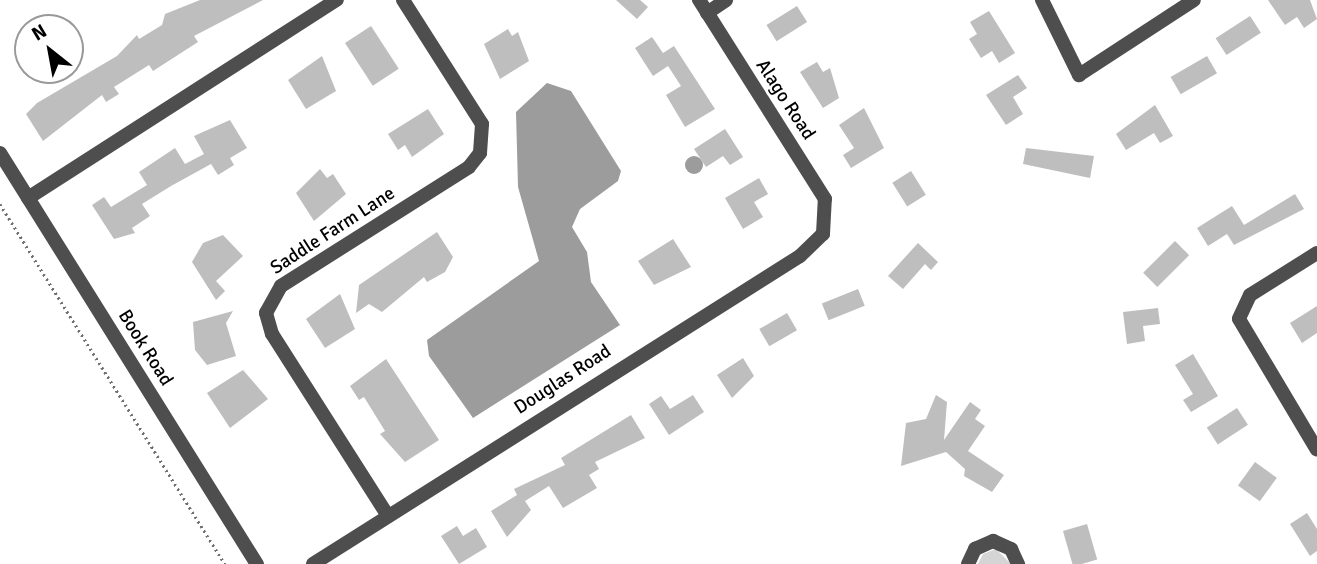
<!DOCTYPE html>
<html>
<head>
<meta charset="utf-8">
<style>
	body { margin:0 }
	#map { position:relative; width:1317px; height:564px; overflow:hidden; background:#fff; font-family:Signika,sans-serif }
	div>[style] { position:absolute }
	.green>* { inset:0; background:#d5d5d5 }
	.water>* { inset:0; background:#9c9c9c }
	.round { border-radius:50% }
	.building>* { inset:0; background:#bebebe; transform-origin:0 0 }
	.path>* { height:2.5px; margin-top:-1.25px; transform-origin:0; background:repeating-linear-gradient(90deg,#707070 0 2px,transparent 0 5.5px) }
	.minor>* { height:14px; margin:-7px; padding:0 7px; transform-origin:7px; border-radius:7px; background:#4e4e4e }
	.tertiary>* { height:14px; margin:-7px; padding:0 7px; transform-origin:7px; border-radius:7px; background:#4e4e4e }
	span { translate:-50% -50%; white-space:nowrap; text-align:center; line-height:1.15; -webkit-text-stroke:5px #fff; paint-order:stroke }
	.street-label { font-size:19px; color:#000 }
	.north { position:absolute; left:14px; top:14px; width:70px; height:70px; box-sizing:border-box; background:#fff; border:2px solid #999; border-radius:50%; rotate:329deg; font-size:19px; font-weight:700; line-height:28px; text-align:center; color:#000 }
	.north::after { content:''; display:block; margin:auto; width:24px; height:32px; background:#000; clip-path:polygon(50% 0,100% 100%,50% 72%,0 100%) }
</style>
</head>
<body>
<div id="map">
	<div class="green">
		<i style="clip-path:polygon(996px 549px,1011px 564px,978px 564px,983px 554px)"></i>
	</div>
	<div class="water">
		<i style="clip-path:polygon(547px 83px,571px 91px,621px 171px,618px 181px,580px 209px,572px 227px,587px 252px,591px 282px,620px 325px,473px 418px,429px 356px,427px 340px,539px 261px,518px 187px,516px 112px)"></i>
		<i class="round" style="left:685px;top:156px;width:18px;height:18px"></i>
	</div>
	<div class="building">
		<i style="clip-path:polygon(200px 0,263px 0,194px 36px,198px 42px,153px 71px,149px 65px,114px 87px,119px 94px,106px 102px,102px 95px,43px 141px,26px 114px,37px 103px,117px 56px,137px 35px,139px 39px,162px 25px,165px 14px)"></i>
		<i style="clip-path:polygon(616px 0,640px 0,648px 7px,637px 19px)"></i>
		<i style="clip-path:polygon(1268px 0,1310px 0,1317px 19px,1304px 28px,1297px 17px,1285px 25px)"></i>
		<i style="left:797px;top:6px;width:19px;height:36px;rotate:58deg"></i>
		<i style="clip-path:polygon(989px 11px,1015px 53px,999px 63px,992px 51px,981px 58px,969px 39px,977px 34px,970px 22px)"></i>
		<i style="left:1250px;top:16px;width:20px;height:41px;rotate:57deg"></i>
		<i style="left:371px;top:26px;width:51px;height:31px;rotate:57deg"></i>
		<i style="clip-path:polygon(508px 29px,512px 36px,518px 32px,529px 61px,500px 79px,484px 44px)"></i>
		<i style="clip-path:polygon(652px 37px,663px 53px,674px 46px,715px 109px,685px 127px,666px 95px,681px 86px,668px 66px,653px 76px,635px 48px)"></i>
		<i style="clip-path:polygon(322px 56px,336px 91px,306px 109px,288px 80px)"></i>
		<i style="left:1207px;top:56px;width:20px;height:42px;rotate:60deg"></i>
		<i style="clip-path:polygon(817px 62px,823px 72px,830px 68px,839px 98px,823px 108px,800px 72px)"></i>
		<i style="clip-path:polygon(1018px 75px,1027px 88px,1013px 97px,1023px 114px,1006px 125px,986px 95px)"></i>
		<i style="clip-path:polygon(1155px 105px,1173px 136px,1160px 143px,1154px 133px,1126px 150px,1116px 134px)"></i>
		<i style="clip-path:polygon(864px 108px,884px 148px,851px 168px,843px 155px,854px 148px,839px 125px)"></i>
		<i style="clip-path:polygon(428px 109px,444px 134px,412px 157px,405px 145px,398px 150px,388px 134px)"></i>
		<i style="clip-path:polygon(230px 120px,247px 148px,230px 158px,234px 165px,218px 175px,211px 164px,171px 186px,142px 204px,150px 216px,132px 228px,135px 233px,114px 239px,92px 205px,104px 197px,111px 207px,147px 185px,139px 172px,175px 148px,185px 164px,204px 154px,194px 136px)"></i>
		<i style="clip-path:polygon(725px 129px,743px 157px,730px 165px,723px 156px,706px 167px,694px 149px)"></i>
		<i style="clip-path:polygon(1026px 148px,1094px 156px,1090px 178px,1023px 164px)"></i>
		<i style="clip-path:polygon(320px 169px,327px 178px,333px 174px,346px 194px,314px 221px,296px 193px)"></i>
		<i style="left:911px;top:171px;width:28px;height:22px;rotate:58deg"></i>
		<i style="clip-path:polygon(759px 178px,768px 194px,754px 202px,763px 217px,743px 229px,725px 198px)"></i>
		<i style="clip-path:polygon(1295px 194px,1304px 209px,1234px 245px,1227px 234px,1208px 246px,1197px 228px,1232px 206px,1244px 225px)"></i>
		<i style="clip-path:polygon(437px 232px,453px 257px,445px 272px,427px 282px,424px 277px,382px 312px,369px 304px,356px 313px,359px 285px)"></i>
		<i style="clip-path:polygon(223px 235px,243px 256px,216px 281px,225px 291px,216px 300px,192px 262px,203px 243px)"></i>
		<i style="clip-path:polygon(673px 239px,691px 267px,654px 285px,638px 261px)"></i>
		<i style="left:1175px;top:241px;width:20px;height:45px;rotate:45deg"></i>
		<i style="clip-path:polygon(918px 243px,938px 262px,931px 270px,925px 264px,903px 289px,888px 276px)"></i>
		<i style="left:858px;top:289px;width:18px;height:39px;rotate:68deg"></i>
		<i style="clip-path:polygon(340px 294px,355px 329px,325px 348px,306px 319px)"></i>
		<i style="clip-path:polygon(1317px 306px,1317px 333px,1302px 343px,1290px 323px)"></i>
		<i style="clip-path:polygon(1158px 308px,1160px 324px,1143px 326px,1145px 341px,1127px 344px,1123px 312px)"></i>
		<i style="clip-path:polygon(233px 311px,226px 323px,236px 356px,207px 365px,195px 350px,193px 322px)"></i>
		<i style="left:787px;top:313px;width:20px;height:32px;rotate:60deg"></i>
		<i style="clip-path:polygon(1193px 354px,1218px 396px,1191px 412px,1183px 400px,1193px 394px,1175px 365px)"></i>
		<i style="clip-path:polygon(743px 358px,754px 376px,732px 398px,717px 375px)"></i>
		<i style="clip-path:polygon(386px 359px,439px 440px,405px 462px,380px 434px,385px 431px,364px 397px,359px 400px,350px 386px)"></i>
		<i style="clip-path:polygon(243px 370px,268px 399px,230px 428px,207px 393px)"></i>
		<i style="clip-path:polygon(693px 395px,704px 412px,669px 435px,649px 404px,661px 396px,670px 409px)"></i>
		<i style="clip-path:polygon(936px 395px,947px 402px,944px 440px,970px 402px,981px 410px,975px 419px,985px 426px,968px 451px,1004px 475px,992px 492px,964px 476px,965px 469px,946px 452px,901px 466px,906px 423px,926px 419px)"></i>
		<i style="left:1237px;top:408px;width:20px;height:36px;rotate:57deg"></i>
		<i style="clip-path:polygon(631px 415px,645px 438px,595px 462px,599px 469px,589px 475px,597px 488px,563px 508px,549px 486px,525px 501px,531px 510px,507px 537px,491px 511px,517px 495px,514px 489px,565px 465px,561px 458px)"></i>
		<i style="left:1255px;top:462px;width:27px;height:29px;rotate:36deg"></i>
		<i style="clip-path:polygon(1307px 513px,1317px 529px,1317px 551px,1310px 556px,1290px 524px)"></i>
		<i style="left:1087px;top:524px;width:37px;height:25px;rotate:74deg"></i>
		<i style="clip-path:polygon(457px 526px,463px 536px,476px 528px,487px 547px,459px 564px,441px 536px)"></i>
	</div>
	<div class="path">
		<i style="left:0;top:204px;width:425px;rotate:58deg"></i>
	</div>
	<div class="minor">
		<i style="left:1042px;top:0;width:84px;rotate:63.7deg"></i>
		<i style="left:1079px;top:75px;width:137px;rotate:-33.1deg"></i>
		<i style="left:707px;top:13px;width:23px;rotate:-34deg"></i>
		<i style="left:28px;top:198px;width:367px;rotate:-32.7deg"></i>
		<i style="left:1317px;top:253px;width:79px;rotate:147.9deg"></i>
		<i style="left:1250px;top:295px;width:26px;rotate:115deg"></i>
		<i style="left:1239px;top:319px;width:152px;rotate:59.2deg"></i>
		<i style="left:388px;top:516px;width:216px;rotate:-122.5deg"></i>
		<i style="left:272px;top:334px;width:22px;rotate:-106deg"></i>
		<i style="left:266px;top:313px;width:31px;rotate:-61deg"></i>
		<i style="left:281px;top:286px;width:222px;rotate:-32.3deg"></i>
		<i style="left:469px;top:167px;width:18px;rotate:-52deg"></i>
		<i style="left:480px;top:153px;width:29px;rotate:-86deg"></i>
		<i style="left:482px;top:124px;width:147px;rotate:-122.5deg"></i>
		<i style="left:313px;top:564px;width:576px;rotate:-32.31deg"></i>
		<i style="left:800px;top:256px;width:32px;rotate:-44deg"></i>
		<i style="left:823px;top:234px;width:35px;rotate:-87deg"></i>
		<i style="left:825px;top:199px;width:236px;rotate:-122.3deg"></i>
		<i style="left:968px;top:564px;width:17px;rotate:-65deg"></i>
		<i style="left:975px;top:549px;width:20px;rotate:-24deg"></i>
		<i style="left:993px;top:541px;width:20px;rotate:24deg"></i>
		<i style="left:1011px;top:549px;width:17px;rotate:65deg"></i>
	</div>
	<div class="tertiary">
		<i style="left:0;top:153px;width:485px;rotate:58deg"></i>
	</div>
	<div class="street-label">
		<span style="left:785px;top:100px;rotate:57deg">Alago Road</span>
		<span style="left:333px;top:231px;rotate:-33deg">Saddle Farm Lane</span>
		<span style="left:145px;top:348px;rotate:58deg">Book Road</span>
		<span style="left:563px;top:380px;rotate:-33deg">Douglas Road</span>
	</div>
	<div class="north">N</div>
</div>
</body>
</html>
